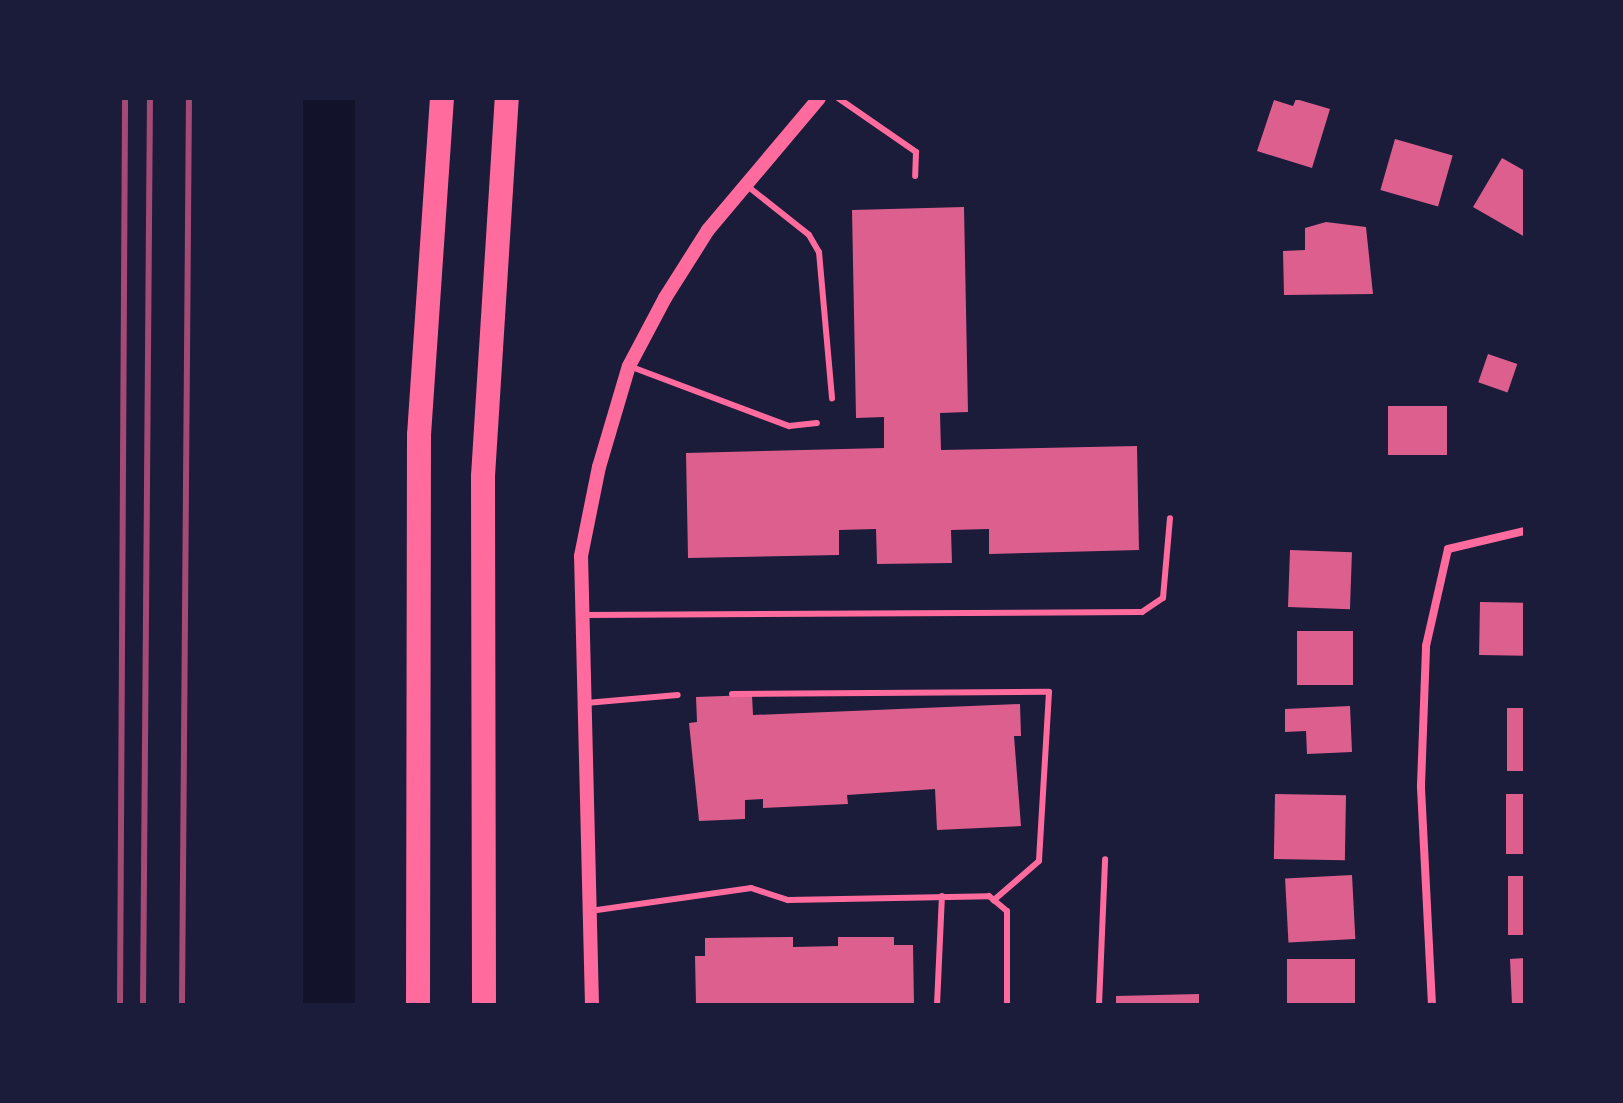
<!DOCTYPE html>
<html>
<head>
<meta charset="utf-8">
<style>
	body { margin:0 }
	#map { position:relative; width:1623px; height:1103px; overflow:hidden; background:#1b1b3a; font-family:Manrope,sans-serif }
	div>[style] { position:absolute }
	.water>* { inset:0; background:#12122b; transform-origin:0 0 }
	.building>* { inset:0; background:#dd5f8e; transform-origin:0 0 }
	.service>* { height:6px; margin:-3px; padding:0 3px; transform-origin:3px; border-radius:3px; background:#ff6b9d }
	.minor>* { height:8px; margin:-4px; padding:0 4px; transform-origin:4px; border-radius:4px; background:#ff6b9d }
	.tertiary>* { height:14px; margin:-7px; padding:0 7px; transform-origin:7px; border-radius:7px; background:#ff6b9d }
	.motorway>* { height:24px; margin:-12px; padding:0 12px; transform-origin:12px; border-radius:12px; background:#ff6b9d }
	.rail>* { height:6px; margin:-3px; padding:0 3px; transform-origin:3px; border-radius:3px; background:#a44b75 }
	span { translate:-50% -50%; white-space:nowrap; text-align:center; line-height:1.15; -webkit-text-stroke:6px #1b1b3a; paint-order:stroke }
	.frame { position:absolute; inset:0; border:100px solid #1b1b3a; pointer-events:none }
</style>
</head>
<body>
<div id="map">
	<div class="water">
		<i style="left:303px;top:98px;width:52px;height:907px"></i>
	</div>
	<div class="building">
		<i style="clip-path:polygon(1296px 99px,1330px 109px,1312px 168px,1257px 151px,1274px 100px,1293px 106px)"></i>
		<i style="left:1395px;top:139px;width:60px;height:53px;rotate:16deg"></i>
		<i style="clip-path:polygon(1502px 158px,1525px 171px,1525px 237px,1473px 207px)"></i>
		<i style="clip-path:polygon(964px 207px,968px 412px,940px 413px,941px 450px,1137px 446px,1139px 550px,989px 554px,989px 529px,951px 530px,952px 563px,877px 564px,876px 529px,839px 530px,839px 555px,688px 558px,686px 453px,884px 448px,884px 417px,856px 418px,852px 210px)"></i>
		<i style="clip-path:polygon(1326px 222px,1366px 227px,1373px 294px,1284px 295px,1283px 251px,1305px 250px,1305px 228px)"></i>
		<i style="left:1488px;top:354px;width:31px;height:30px;rotate:19deg"></i>
		<i style="left:1388px;top:406px;width:59px;height:49px"></i>
		<i style="left:1290px;top:550px;width:62px;height:57px;rotate:2deg"></i>
		<i style="left:1480px;top:602px;width:45px;height:53px;rotate:1deg"></i>
		<i style="left:1297px;top:631px;width:56px;height:54px"></i>
		<i style="clip-path:polygon(752px 695px,753px 715px,1020px 704px,1021px 736px,1014px 736px,1021px 826px,937px 830px,935px 789px,847px 795px,848px 804px,763px 808px,763px 799px,745px 800px,745px 819px,699px 821px,689px 723px,697px 722px,696px 697px)"></i>
		<i style="clip-path:polygon(1350px 706px,1352px 752px,1307px 754px,1306px 731px,1285px 732px,1285px 709px)"></i>
		<i style="left:1507px;top:708px;width:18px;height:63px"></i>
		<i style="left:1275px;top:794px;width:71px;height:65px;rotate:1deg"></i>
		<i style="left:1506px;top:794px;width:19px;height:60px"></i>
		<i style="left:1352px;top:875px;width:64px;height:67px;rotate:87deg"></i>
		<i style="left:1508px;top:876px;width:17px;height:59px"></i>
		<i style="clip-path:polygon(793px 937px,793px 947px,838px 946px,838px 937px,894px 937px,894px 945px,913px 945px,914px 1005px,696px 1005px,695px 956px,705px 956px,705px 938px)"></i>
		<i style="clip-path:polygon(1525px 958px,1525px 1005px,1512px 1005px,1510px 959px)"></i>
		<i style="left:1287px;top:959px;width:68px;height:46px"></i>
		<i style="clip-path:polygon(1199px 994px,1199px 1005px,1116px 1005px,1116px 996px)"></i>
	</div>
	<div class="service">
		<i style="left:838px;top:98px;width:95px;rotate:34.7deg"></i>
		<i style="left:916px;top:152px;width:24px;rotate:92deg"></i>
		<i style="left:746px;top:185px;width:80px;rotate:38.4deg"></i>
		<i style="left:809px;top:235px;width:20px;rotate:60deg"></i>
		<i style="left:819px;top:252px;width:147px;rotate:84.9deg"></i>
		<i style="left:629px;top:366px;width:171px;rotate:20.6deg"></i>
		<i style="left:789px;top:426px;width:28px;rotate:-6deg"></i>
		<i style="left:583px;top:615px;width:559px;rotate:-0.31deg"></i>
		<i style="left:1142px;top:612px;width:25px;rotate:-34deg"></i>
		<i style="left:1163px;top:598px;width:80px;rotate:-85deg"></i>
		<i style="left:732px;top:694px;width:317px;rotate:-0.4deg"></i>
		<i style="left:1049px;top:692px;width:169px;rotate:93.4deg"></i>
		<i style="left:1039px;top:861px;width:60px;rotate:139.1deg"></i>
		<i style="left:586px;top:703px;width:92px;rotate:-5deg"></i>
		<i style="left:590px;top:911px;width:163px;rotate:-8.1deg"></i>
		<i style="left:751px;top:888px;width:39px;rotate:18deg"></i>
		<i style="left:788px;top:900px;width:201px;rotate:-1.1deg"></i>
		<i style="left:989px;top:896px;width:23px;rotate:40deg"></i>
		<i style="left:1007px;top:911px;width:94px;rotate:90deg"></i>
		<i style="left:937px;top:1005px;width:109px;rotate:-87.4deg"></i>
		<i style="left:1099px;top:1005px;width:146px;rotate:-87.6deg"></i>
	</div>
	<div class="minor">
		<i style="left:1432px;top:1005px;width:220px;rotate:-92.9deg"></i>
		<i style="left:1421px;top:785px;width:139px;rotate:-87.9deg"></i>
		<i style="left:1426px;top:646px;width:99px;rotate:-77.2deg"></i>
		<i style="left:1448px;top:549px;width:79px;rotate:-13.2deg"></i>
	</div>
	<div class="tertiary">
		<i style="left:592px;top:1005px;width:449px;rotate:-91.4deg"></i>
		<i style="left:581px;top:556px;width:91px;rotate:-78.6deg"></i>
		<i style="left:599px;top:467px;width:105px;rotate:-73.5deg"></i>
		<i style="left:629px;top:366px;width:77px;rotate:-62.1deg"></i>
		<i style="left:665px;top:298px;width:80px;rotate:-57.7deg"></i>
		<i style="left:708px;top:230px;width:172px;rotate:-49.9deg"></i>
	</div>
	<div class="motorway">
		<i style="left:418px;top:1005px;width:570px;rotate:-89.9deg"></i>
		<i style="left:419px;top:435px;width:338px;rotate:-86.1deg"></i>
		<i style="left:484px;top:1005px;width:529px;rotate:-90.11deg"></i>
		<i style="left:483px;top:476px;width:379px;rotate:-86.4deg"></i>
	</div>
	<div class="rail">
		<i style="left:120px;top:1005px;width:907px;rotate:-89.68deg"></i>
		<i style="left:143px;top:1005px;width:907px;rotate:-89.56deg"></i>
		<i style="left:182px;top:1005px;width:907px;rotate:-89.56deg"></i>
	</div>
	<div class="frame"></div>
</div>
</body>
</html>
